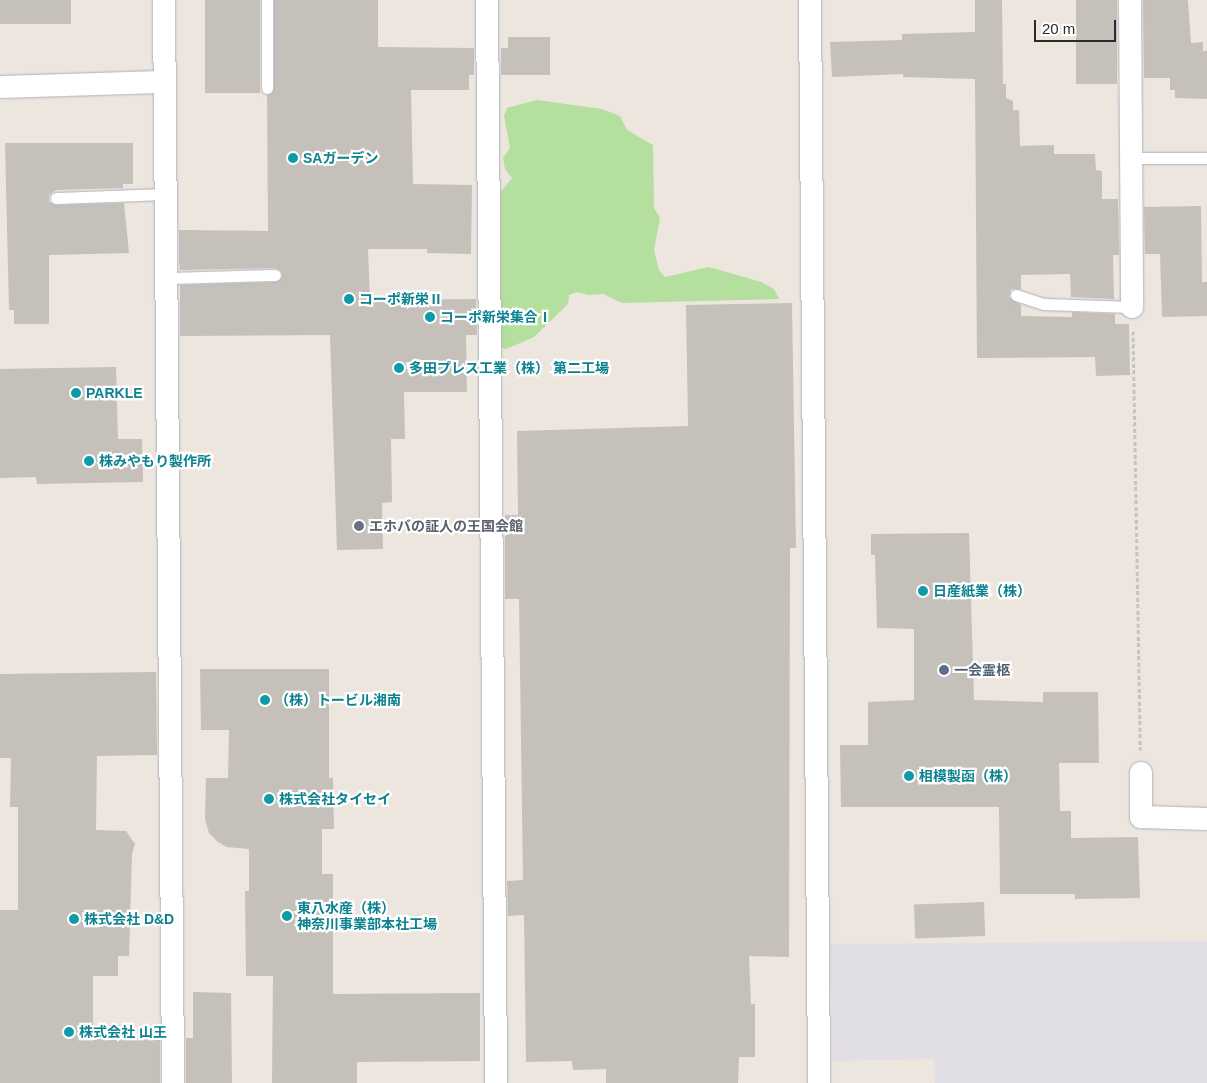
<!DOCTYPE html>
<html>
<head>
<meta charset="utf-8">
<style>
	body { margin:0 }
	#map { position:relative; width:1207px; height:1083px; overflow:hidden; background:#ece6df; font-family:Helvetica,"Noto Sans JP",sans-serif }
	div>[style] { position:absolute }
	.industrial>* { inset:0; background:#e1dfe5 }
	.green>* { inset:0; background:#b4df9f }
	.building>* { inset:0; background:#c5c0ba; transform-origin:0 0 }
	.path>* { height:3px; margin-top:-1.5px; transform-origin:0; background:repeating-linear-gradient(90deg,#c4c4c4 0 4px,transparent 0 6.5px) }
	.roads { filter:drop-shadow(0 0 1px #afb1bb) drop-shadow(0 0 1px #afb1bb) }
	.service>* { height:11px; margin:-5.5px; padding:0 5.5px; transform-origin:5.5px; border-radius:5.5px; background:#fff }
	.minor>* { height:22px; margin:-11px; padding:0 11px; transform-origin:11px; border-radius:11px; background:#fff }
	.dots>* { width:14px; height:14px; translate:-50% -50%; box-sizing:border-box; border:2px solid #fff; border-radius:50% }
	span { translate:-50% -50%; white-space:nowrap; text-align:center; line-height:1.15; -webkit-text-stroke:4.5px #fff; paint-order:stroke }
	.culture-label { font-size:14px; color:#0d838f; font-weight:700 }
	.left { translate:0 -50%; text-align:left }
	.worship-label { font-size:14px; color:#5b616d; font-weight:700 }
	.service-label { font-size:14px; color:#4e5e75; font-weight:700 }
	.scale { position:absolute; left:1034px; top:20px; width:82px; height:22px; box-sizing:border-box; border:2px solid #2b2b2b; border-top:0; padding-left:6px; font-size:15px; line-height:18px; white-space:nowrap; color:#2b2b2b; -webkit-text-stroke:4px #fff; paint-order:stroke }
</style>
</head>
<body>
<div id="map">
	<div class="industrial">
		<i style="clip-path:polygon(1207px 941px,1207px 1083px,935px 1083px,934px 1059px,833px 1061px,830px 944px)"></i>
	</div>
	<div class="green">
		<i style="clip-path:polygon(537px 100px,602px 109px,620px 116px,627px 130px,653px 145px,654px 208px,660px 218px,654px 250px,659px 270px,665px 277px,709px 267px,761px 282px,774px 289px,779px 299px,622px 303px,603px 294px,588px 295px,577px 292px,569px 295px,568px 304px,534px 337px,506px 349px,493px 346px,499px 194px,512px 178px,505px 169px,503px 158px,510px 148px,504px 116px,507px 108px)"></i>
	</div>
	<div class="building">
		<i style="left:0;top:0;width:71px;height:24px"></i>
		<i style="left:205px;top:0;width:55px;height:93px"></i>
		<i style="clip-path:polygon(274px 0,378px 0,378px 47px,474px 48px,474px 75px,469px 75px,469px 90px,411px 90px,413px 184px,472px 185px,471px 254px,427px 253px,427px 249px,368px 249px,370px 300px,476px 299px,477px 335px,466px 335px,467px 392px,404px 392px,405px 439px,391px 439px,392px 502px,382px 503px,383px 549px,337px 550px,330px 335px,180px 336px,180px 285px,275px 282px,282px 278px,281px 271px,275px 268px,180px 270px,179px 261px,179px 230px,268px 231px,267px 95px,274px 88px)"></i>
		<i style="clip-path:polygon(975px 0,1002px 0,1003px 84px,1006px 84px,1006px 98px,1013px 101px,1013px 110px,1019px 110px,1020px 146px,1054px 145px,1054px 154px,1095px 154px,1096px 170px,1102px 171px,1102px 199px,1118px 199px,1119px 255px,1113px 255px,1114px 299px,1071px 297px,1070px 274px,1021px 275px,1021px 289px,1011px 289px,1009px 297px,1021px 305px,1021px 316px,1072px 317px,1072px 312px,1115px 314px,1115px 324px,1129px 324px,1130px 375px,1096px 376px,1095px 357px,977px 358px,975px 79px,903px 77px,903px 74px,832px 77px,830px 42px,902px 40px,902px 34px,975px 32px)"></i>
		<i style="left:1076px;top:0;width:41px;height:84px"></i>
		<i style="clip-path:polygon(1143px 0,1188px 0,1191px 43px,1203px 42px,1203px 51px,1207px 51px,1207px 99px,1175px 98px,1175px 90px,1170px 90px,1170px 78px,1144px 78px)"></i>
		<i style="clip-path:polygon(508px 37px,550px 37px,550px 75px,501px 75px,501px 48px,508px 48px)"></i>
		<i style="clip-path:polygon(5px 143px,133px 143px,133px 184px,123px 184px,123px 188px,56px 190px,49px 195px,49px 202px,56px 205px,124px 203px,129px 253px,49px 255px,49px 324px,14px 324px,14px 310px,9px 310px)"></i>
		<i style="clip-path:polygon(1201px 206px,1202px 282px,1207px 282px,1207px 316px,1162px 317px,1160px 254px,1145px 254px,1144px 207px)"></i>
		<i style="clip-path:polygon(792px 303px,796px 548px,790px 548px,789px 957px,749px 956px,751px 1004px,755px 1004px,755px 1057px,739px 1057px,738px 1083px,606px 1083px,606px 1069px,573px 1070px,572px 1061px,526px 1062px,524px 915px,508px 916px,507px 881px,523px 880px,519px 599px,505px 599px,505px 515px,518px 515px,517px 431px,688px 426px,686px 305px)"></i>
		<i style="clip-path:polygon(116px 367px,118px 439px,142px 439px,143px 482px,37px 484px,36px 477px,0 478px,0 369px)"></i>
		<i style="clip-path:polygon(969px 533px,974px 700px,1043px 702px,1043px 692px,1098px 692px,1099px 763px,1059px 763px,1060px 811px,1071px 811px,1071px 838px,1138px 837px,1140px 898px,1075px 899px,1075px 894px,1000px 894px,999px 807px,841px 807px,840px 745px,868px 745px,868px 702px,914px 700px,914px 629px,877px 628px,875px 555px,871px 555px,871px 534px)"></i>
		<i style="clip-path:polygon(200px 669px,329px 669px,329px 778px,333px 778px,334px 829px,322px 829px,322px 874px,333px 874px,333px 994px,480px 993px,480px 1061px,357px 1062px,357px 1083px,272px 1083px,273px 976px,246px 976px,245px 891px,249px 891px,249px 849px,227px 847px,218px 842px,209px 833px,205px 819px,206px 778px,228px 778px,229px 730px,201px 730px)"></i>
		<i style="clip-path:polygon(156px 672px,157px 755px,97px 756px,96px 830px,126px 831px,135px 844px,132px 854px,129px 956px,118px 956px,118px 976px,93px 976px,93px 1025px,123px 1025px,123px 1038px,160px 1038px,160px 1083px,0 1083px,0 910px,18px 910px,18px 807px,10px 807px,11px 758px,0 758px,0 674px)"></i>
		<i style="left:984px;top:902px;width:34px;height:70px;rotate:88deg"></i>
		<i style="clip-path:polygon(193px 992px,231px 993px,232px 1083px,186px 1083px,186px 1038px,193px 1038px)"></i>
	</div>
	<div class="path">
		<i style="left:1133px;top:331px;width:419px;rotate:89deg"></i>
	</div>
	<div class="roads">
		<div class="service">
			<i style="left:267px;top:88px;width:88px;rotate:-90deg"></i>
			<i style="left:1133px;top:158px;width:74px"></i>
			<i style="left:56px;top:198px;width:110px;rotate:-2.1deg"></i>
			<i style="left:166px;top:278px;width:109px;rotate:-1.6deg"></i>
			<i style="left:1016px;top:295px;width:29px;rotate:18deg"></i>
			<i style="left:1044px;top:304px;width:88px;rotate:2deg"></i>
		</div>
		<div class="minor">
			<i style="left:164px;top:0;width:1083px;rotate:89.52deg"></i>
			<i style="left:487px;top:0;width:1083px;rotate:89.52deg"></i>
			<i style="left:810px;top:0;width:1083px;rotate:89.52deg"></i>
			<i style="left:1130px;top:0;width:307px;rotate:89.6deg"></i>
			<i style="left:3px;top:87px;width:162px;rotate:-1.8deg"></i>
			<i style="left:1141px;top:773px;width:44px;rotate:90deg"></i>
			<i style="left:1141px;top:817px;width:66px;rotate:1.7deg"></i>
		</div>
	</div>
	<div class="dots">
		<i style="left:293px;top:158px;background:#0f9aa8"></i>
		<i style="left:349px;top:299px;background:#0f9aa8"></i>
		<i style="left:430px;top:317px;background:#0f9aa8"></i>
		<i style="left:399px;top:368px;background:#0f9aa8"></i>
		<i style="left:76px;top:393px;background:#0f9aa8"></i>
		<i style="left:89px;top:461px;background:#0f9aa8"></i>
		<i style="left:359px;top:526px;background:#6b7280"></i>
		<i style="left:923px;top:591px;background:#0f9aa8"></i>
		<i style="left:944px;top:670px;background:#5c6f8a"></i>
		<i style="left:265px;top:700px;background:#0f9aa8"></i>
		<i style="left:909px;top:776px;background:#0f9aa8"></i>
		<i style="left:269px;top:799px;background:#0f9aa8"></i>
		<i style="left:287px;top:916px;background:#0f9aa8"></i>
		<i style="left:74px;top:919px;background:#0f9aa8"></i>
		<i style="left:69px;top:1032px;background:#0f9aa8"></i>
	</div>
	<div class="culture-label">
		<span class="left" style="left:303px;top:158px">SAガーデン</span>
		<span class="left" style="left:359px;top:299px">コーポ新栄Ⅱ</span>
		<span class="left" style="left:440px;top:317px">コーポ新栄集合Ⅰ</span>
		<span class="left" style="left:409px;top:368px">多田プレス工業（株） 第二工場</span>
		<span class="left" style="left:86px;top:393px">PARKLE</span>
		<span class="left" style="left:99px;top:461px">株みやもり製作所</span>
		<span class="left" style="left:933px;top:591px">日産紙業（株）</span>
		<span class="left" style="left:275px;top:700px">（株）トービル湘南</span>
		<span class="left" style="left:919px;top:776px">相模製函（株）</span>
		<span class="left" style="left:279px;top:799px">株式会社タイセイ</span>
		<span class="left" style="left:297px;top:916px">東八水産（株）<br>神奈川事業部本社工場</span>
		<span class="left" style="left:84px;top:919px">株式会社 D&amp;D</span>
		<span class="left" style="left:79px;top:1032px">株式会社 山王</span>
	</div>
	<div class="worship-label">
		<span class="left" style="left:369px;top:526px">エホバの証人の王国会館</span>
	</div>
	<div class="service-label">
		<span class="left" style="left:954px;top:670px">一会霊柩</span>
	</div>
	<div class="scale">20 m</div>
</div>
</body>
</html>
